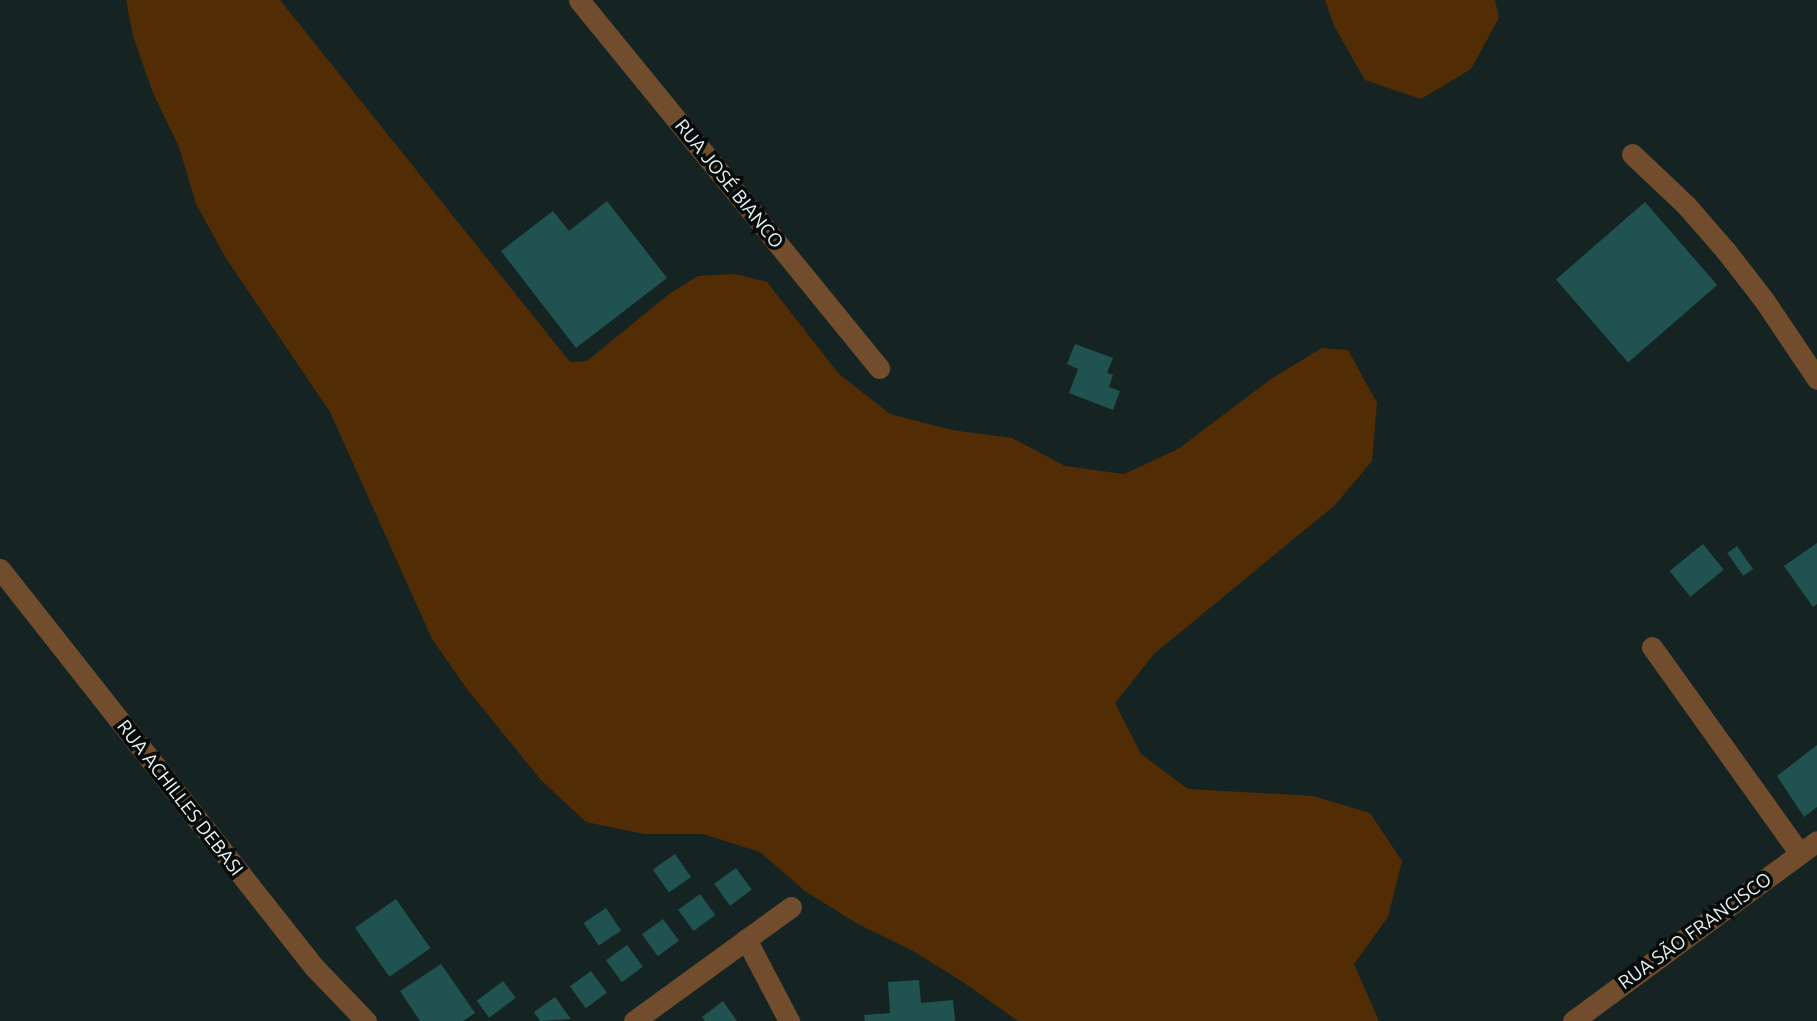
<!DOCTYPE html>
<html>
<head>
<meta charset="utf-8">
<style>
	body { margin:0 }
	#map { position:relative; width:1817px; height:1021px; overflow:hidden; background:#152423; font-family:Ubuntu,sans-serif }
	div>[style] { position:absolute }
	.green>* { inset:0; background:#522c04 }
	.building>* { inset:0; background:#205250; transform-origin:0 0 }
	.street>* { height:21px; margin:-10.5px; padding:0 10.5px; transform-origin:10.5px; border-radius:10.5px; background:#714d2d }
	span { translate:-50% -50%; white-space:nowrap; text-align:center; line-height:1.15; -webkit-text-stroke:7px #060b0b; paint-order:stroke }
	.street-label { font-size:19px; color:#eaf3f2 }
</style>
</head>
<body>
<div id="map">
	<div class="green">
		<i style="clip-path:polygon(126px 0,280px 0,570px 362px,587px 361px,669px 294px,698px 276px,735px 274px,767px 282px,839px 374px,890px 414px,952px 430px,1012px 438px,1065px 466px,1124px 474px,1178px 449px,1271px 379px,1322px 348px,1348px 350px,1377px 403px,1372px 461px,1335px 505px,1154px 654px,1115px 703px,1141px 754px,1188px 789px,1313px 796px,1370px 813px,1402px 861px,1388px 917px,1354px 964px,1379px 1021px,1018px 1021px,963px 982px,913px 951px,856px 923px,805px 891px,760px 852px,703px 834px,644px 834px,586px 822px,541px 780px,467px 689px,432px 639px,330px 412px,227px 260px,196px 204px,179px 147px,153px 93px,133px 36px)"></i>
		<i style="clip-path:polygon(1325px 0,1495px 0,1499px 18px,1471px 69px,1421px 99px,1365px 80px,1334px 26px)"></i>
	</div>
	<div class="building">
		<i style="clip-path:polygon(607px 201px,667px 278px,576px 348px,501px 251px,553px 211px,569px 231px)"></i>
		<i style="left:1645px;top:202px;width:110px;height:118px;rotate:49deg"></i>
		<i style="clip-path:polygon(1075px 344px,1113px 358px,1107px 373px,1113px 375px,1109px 387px,1120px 391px,1113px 410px,1069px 393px,1078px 369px,1067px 364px)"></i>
		<i style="clip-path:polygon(1817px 543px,1817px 604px,1813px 607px,1784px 566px)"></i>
		<i style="left:1703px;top:544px;width:33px;height:43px;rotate:51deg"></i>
		<i style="left:1737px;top:546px;width:28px;height:12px;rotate:55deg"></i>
		<i style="clip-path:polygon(1817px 745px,1817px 807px,1804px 817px,1777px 776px)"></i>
		<i style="left:675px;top:854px;width:28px;height:27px;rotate:55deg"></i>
		<i style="left:736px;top:868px;width:27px;height:27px;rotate:54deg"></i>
		<i style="left:700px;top:894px;width:26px;height:27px;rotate:54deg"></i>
		<i style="left:396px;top:899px;width:60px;height:50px;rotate:55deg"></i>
		<i style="left:606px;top:908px;width:27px;height:27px;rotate:56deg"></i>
		<i style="left:663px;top:919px;width:27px;height:26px;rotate:54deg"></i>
		<i style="left:627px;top:945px;width:27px;height:26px;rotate:54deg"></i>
		<i style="clip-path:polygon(441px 964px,475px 1013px,463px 1021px,420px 1021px,400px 991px)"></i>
		<i style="left:591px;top:971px;width:27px;height:26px;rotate:54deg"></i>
		<i style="clip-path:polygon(919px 980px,921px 1003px,953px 1000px,955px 1021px,865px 1021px,864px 1015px,890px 1013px,888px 982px)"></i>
		<i style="left:503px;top:981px;width:21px;height:33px;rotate:53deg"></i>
		<i style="clip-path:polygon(555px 997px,571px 1019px,540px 1021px,534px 1012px)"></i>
		<i style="clip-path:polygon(723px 1001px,737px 1021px,705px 1021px,702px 1017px)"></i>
	</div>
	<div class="street">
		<i style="left:579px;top:0;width:475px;rotate:50.8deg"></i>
		<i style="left:1632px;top:154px;width:74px;rotate:43.4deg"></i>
		<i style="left:1686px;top:205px;width:61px;rotate:49deg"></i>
		<i style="left:1726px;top:251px;width:62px;rotate:52.2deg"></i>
		<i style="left:1764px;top:300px;width:95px;rotate:56.1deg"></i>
		<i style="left:0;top:569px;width:507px;rotate:51.73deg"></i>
		<i style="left:314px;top:967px;width:75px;rotate:46.1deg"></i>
		<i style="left:1652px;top:647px;width:254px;rotate:54.4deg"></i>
		<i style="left:746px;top:939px;width:93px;rotate:62.3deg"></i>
		<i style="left:634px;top:1021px;width:194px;rotate:-36deg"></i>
		<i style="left:1573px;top:1021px;width:303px;rotate:-36.4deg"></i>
	</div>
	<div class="street-label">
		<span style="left:729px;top:184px;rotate:51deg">RUA JOSÉ BIANCO</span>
		<span style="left:180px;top:798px;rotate:52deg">RUA ACHILLES DEBASI</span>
		<span style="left:1695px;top:931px;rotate:-36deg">RUA SÃO FRANCISCO</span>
	</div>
</div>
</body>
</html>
